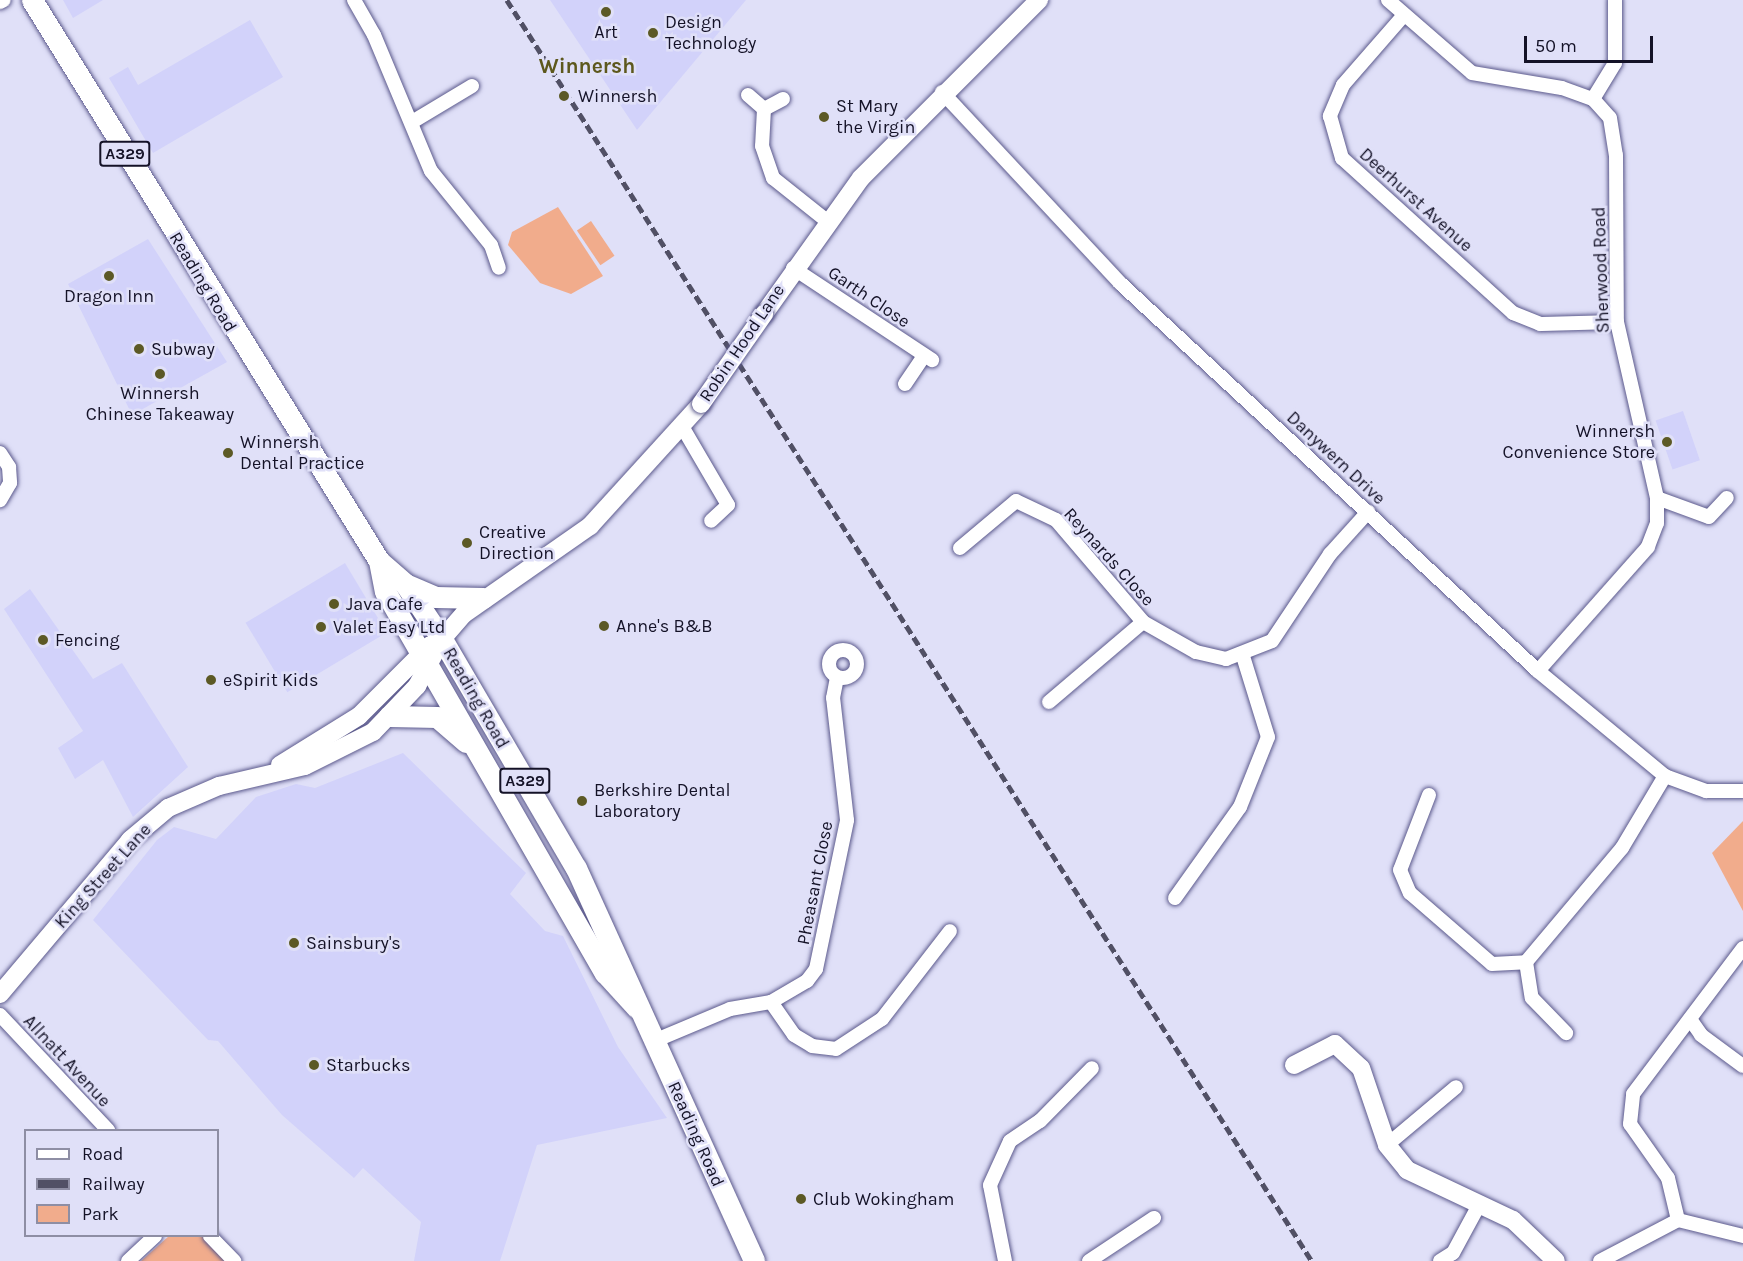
<!DOCTYPE html>
<html>
<head>
<meta charset="utf-8">
<style>
	body { margin:0 }
	#map { position:relative; width:1743px; height:1261px; overflow:hidden; background:#e0e0f8; font-family:Karla,sans-serif }
	div>[style] { position:absolute }
	.built>* { inset:0; background:#d2d2fa; transform-origin:0 0 }
	.green>* { inset:0; background:#f1ac8c; transform-origin:0 0 }
	.roads { filter:drop-shadow(0 0 2px #5b598c) drop-shadow(0 0 2px #5b598c) }
	.street>* { height:14px; margin:-7px; padding:0 7px; transform-origin:7px; border-radius:7px; background:#fff }
	.street>.ring { margin:-7px; padding:0; box-sizing:content-box; background:none; border:14px solid #fff; border-radius:50% }
	.secondary>* { height:18px; margin:-9px; padding:0 9px; transform-origin:9px; border-radius:9px; background:#fff }
	.primary>* { height:21px; margin:-10.5px; padding:0 10.5px; transform-origin:10.5px; border-radius:10.5px; background:#fff }
	.rail>* { height:4.5px; margin-top:-2.25px; transform-origin:0; background:repeating-linear-gradient(90deg,#515065 0 9px,transparent 0 13.5px) }
	.bridges { filter:drop-shadow(0 0 2px #5b598c) drop-shadow(0 0 2px #5b598c) }
	.secondary-bridge>* { height:18px; margin:-9px; padding:0 9px; transform-origin:9px; border-radius:9px; background:#fff }
	.dots>* { width:16px; height:16px; translate:-50% -50%; box-sizing:border-box; border:3px solid #e0e0f8; border-radius:50% }
	span { translate:-50% -50%; white-space:nowrap; text-align:center; line-height:1.15; -webkit-text-stroke:5px #e0e0f8; paint-order:stroke }
	.shield-label span { padding:2px 4px; background:#e0e0f8; border:2px solid; border-radius:4px; -webkit-text-stroke-width:0 }
	.shield-label { font-size:16px; color:#141227; font-weight:700 }
	.poi-label { font-size:18px; color:#141227 }
	.left { translate:0 -50%; text-align:left }
	.right { translate:-100% -50%; text-align:right }
	.street-label { font-size:18px; color:#141227 }
	.quarter-label { font-size:21px; color:#5d581d; font-weight:700 }
	.legend { position:absolute; left:24px; top:1129px; width:195px; height:108px; box-sizing:border-box; background:#e0e0f8; border:2px solid #8e8ea4; margin:0; padding:8px 10px; list-style:none; font-size:18px; color:#141227 }
	.legend li { display:flex; align-items:center; gap:12px; height:30px }
	.legend b { width:30px; border:2px solid #8e8ea4 }
	.scale { position:absolute; left:1524px; top:36px; width:129px; height:27px; box-sizing:border-box; border:3px solid #141227; border-top:0; padding-left:8px; font-size:18px; line-height:21px; white-space:nowrap; color:#141227; -webkit-text-stroke:4px #e0e0f8; paint-order:stroke }
</style>
</head>
<body>
<div id="map">
	<div class="built">
		<i style="clip-path:polygon(63px 0,103px 0,73px 18px)"></i>
		<i style="clip-path:polygon(550px 0,746px 0,637px 130px)"></i>
		<i style="clip-path:polygon(250px 20px,283px 77px,153px 153px,109px 78px,128px 67px,138px 85px)"></i>
		<i style="clip-path:polygon(148px 239px,227px 362px,132px 415px,68px 284px)"></i>
		<i style="left:1683px;top:411px;width:52px;height:29px;rotate:71deg"></i>
		<i style="left:345px;top:563px;width:81px;height:116px;rotate:59deg"></i>
		<i style="clip-path:polygon(30px 589px,93px 679px,122px 663px,188px 767px,133px 817px,103px 760px,75px 779px,58px 748px,83px 731px,4px 609px)"></i>
		<i style="clip-path:polygon(403px 753px,526px 873px,510px 894px,545px 931px,563px 936px,618px 1047px,667px 1118px,537px 1145px,500px 1261px,414px 1261px,421px 1222px,363px 1168px,354px 1178px,282px 1115px,218px 1041px,208px 1040px,93px 920px,157px 840px,174px 827px,216px 839px,256px 797px,296px 784px,315px 788px)"></i>
	</div>
	<div class="green">
		<i style="clip-path:polygon(558px 207px,603px 276px,571px 294px,540px 283px,508px 245px,512px 232px)"></i>
		<i style="left:591px;top:221px;width:42px;height:17px;rotate:56deg"></i>
		<i style="clip-path:polygon(1743px 821px,1743px 911px,1712px 853px)"></i>
		<i style="clip-path:polygon(169px 1236px,203px 1236px,226px 1261px,141px 1261px)"></i>
	</div>
	<div class="roads">
		<div class="street">
			<i style="left:354px;top:0;width:40px;rotate:60.3deg"></i>
			<i style="left:374px;top:35px;width:147px;rotate:67.3deg"></i>
			<i style="left:431px;top:171px;width:95px;rotate:51deg"></i>
			<i style="left:491px;top:245px;width:24px;rotate:71deg"></i>
			<i style="left:1388px;top:0;width:111px;rotate:41deg"></i>
			<i style="left:1472px;top:73px;width:91px;rotate:9.5deg"></i>
			<i style="left:1562px;top:88px;width:33px;rotate:20deg"></i>
			<i style="left:1593px;top:99px;width:25px;rotate:48deg"></i>
			<i style="left:1610px;top:118px;width:37px;rotate:81deg"></i>
			<i style="left:1616px;top:155px;width:167px;rotate:89.7deg"></i>
			<i style="left:1617px;top:322px;width:180px;rotate:77.2deg"></i>
			<i style="left:1657px;top:498px;width:25px;rotate:90deg"></i>
			<i style="left:1657px;top:523px;width:26px;rotate:111deg"></i>
			<i style="left:1648px;top:547px;width:166px;rotate:131.6deg"></i>
			<i style="left:0;top:2px;width:4px;rotate:-27deg"></i>
			<i style="left:1404px;top:15px;width:93px;rotate:131.1deg"></i>
			<i style="left:1343px;top:85px;width:34px;rotate:113deg"></i>
			<i style="left:1330px;top:116px;width:44px;rotate:74.1deg"></i>
			<i style="left:1342px;top:158px;width:231px;rotate:42.2deg"></i>
			<i style="left:1513px;top:313px;width:29px;rotate:22deg"></i>
			<i style="left:1540px;top:324px;width:77px;rotate:-1.5deg"></i>
			<i style="left:942px;top:92px;width:261px;rotate:47deg"></i>
			<i style="left:1120px;top:283px;width:570px;rotate:42.87deg"></i>
			<i style="left:1538px;top:671px;width:165px;rotate:39.6deg"></i>
			<i style="left:1665px;top:776px;width:44px;rotate:20.1deg"></i>
			<i style="left:1706px;top:791px;width:37px"></i>
			<i style="left:748px;top:95px;width:21px;rotate:41deg"></i>
			<i style="left:783px;top:99px;width:21px;rotate:152deg"></i>
			<i style="left:764px;top:109px;width:37px;rotate:93deg"></i>
			<i style="left:762px;top:146px;width:34px;rotate:71deg"></i>
			<i style="left:773px;top:178px;width:69px;rotate:38.5deg"></i>
			<i style="left:1593px;top:99px;width:42px;rotate:-58.6deg"></i>
			<i style="left:1615px;top:63px;width:63px;rotate:-90deg"></i>
			<i style="left:412px;top:122px;width:70px;rotate:-31deg"></i>
			<i style="left:793px;top:268px;width:167px;rotate:33.5deg"></i>
			<i style="left:905px;top:384px;width:34px;rotate:-56deg"></i>
			<i style="left:683px;top:428px;width:89px;rotate:59.7deg"></i>
			<i style="left:728px;top:505px;width:23px;rotate:137deg"></i>
			<i style="left:0;top:453px;width:17px;rotate:57deg"></i>
			<i style="left:9px;top:467px;width:16px;rotate:86deg"></i>
			<i style="left:10px;top:483px;width:20px;rotate:120deg"></i>
			<i style="left:1657px;top:498px;width:55px;rotate:20.1deg"></i>
			<i style="left:1709px;top:517px;width:26px;rotate:-47deg"></i>
			<i style="left:960px;top:548px;width:73px;rotate:-40deg"></i>
			<i style="left:1016px;top:501px;width:44px;rotate:25.4deg"></i>
			<i style="left:1056px;top:520px;width:134px;rotate:49.5deg"></i>
			<i style="left:1143px;top:622px;width:61px;rotate:29.5deg"></i>
			<i style="left:1196px;top:652px;width:31px;rotate:13deg"></i>
			<i style="left:1226px;top:659px;width:49px;rotate:-21.4deg"></i>
			<i style="left:1272px;top:641px;width:105px;rotate:-56.3deg"></i>
			<i style="left:1330px;top:554px;width:57px;rotate:-47.9deg"></i>
			<i class="ring" style="left:829px;top:650px;width:14px;height:14px"></i>
			<i style="left:1049px;top:702px;width:123px;rotate:-40.4deg"></i>
			<i style="left:1429px;top:795px;width:80px;rotate:111.1deg"></i>
			<i style="left:1400px;top:870px;width:25px;rotate:67deg"></i>
			<i style="left:1410px;top:893px;width:108px;rotate:40.9deg"></i>
			<i style="left:1492px;top:964px;width:34px;rotate:-3deg"></i>
			<i style="left:1526px;top:962px;width:149px;rotate:-49.9deg"></i>
			<i style="left:1622px;top:848px;width:84px;rotate:-59.2deg"></i>
			<i style="left:1175px;top:898px;width:112px;rotate:-54.5deg"></i>
			<i style="left:1240px;top:807px;width:75px;rotate:-68.2deg"></i>
			<i style="left:1268px;top:737px;width:85px;rotate:-107.2deg"></i>
			<i style="left:1526px;top:962px;width:36px;rotate:81deg"></i>
			<i style="left:1532px;top:998px;width:49px;rotate:45.8deg"></i>
			<i style="left:771px;top:1002px;width:40px;rotate:55.1deg"></i>
			<i style="left:794px;top:1035px;width:21px;rotate:31deg"></i>
			<i style="left:812px;top:1046px;width:24px;rotate:7deg"></i>
			<i style="left:836px;top:1049px;width:55px;rotate:-33.1deg"></i>
			<i style="left:882px;top:1019px;width:111px;rotate:-52.3deg"></i>
			<i style="left:0;top:1015px;width:158px;rotate:46.8deg"></i>
			<i style="left:1690px;top:1019px;width:19px;rotate:55deg"></i>
			<i style="left:1701px;top:1035px;width:52px;rotate:36.4deg"></i>
			<i style="left:654px;top:1041px;width:82px;rotate:-22.8deg"></i>
			<i style="left:730px;top:1009px;width:42px;rotate:-9.7deg"></i>
			<i style="left:771px;top:1002px;width:42px;rotate:-30.3deg"></i>
			<i style="left:807px;top:981px;width:15px;rotate:-53deg"></i>
			<i style="left:816px;top:969px;width:152px;rotate:-78.2deg"></i>
			<i style="left:847px;top:820px;width:123px;rotate:-96.5deg"></i>
			<i style="left:833px;top:698px;width:21px;rotate:-79deg"></i>
			<i style="left:1387px;top:1145px;width:90px;rotate:-40deg"></i>
			<i style="left:1678px;top:1220px;width:43px;rotate:-103.4deg"></i>
			<i style="left:1668px;top:1178px;width:66px;rotate:-125.1deg"></i>
			<i style="left:1630px;top:1124px;width:30px;rotate:-84deg"></i>
			<i style="left:1633px;top:1094px;width:183px;rotate:-53deg"></i>
			<i style="left:210px;top:1236px;width:35px;rotate:46deg"></i>
			<i style="left:128px;top:1261px;width:37px;rotate:-43deg"></i>
			<i style="left:1005px;top:1261px;width:77px;rotate:-101.2deg"></i>
			<i style="left:990px;top:1185px;width:48px;rotate:-65.6deg"></i>
			<i style="left:1010px;top:1141px;width:36px;rotate:-34deg"></i>
			<i style="left:1040px;top:1121px;width:74px;rotate:-45.5deg"></i>
			<i style="left:1089px;top:1261px;width:78px;rotate:-33.5deg"></i>
			<i style="left:1440px;top:1261px;width:15px;rotate:-32deg"></i>
			<i style="left:1453px;top:1253px;width:57px;rotate:-61.6deg"></i>
			<i style="left:1600px;top:1261px;width:88px;rotate:-27.7deg"></i>
			<i style="left:1678px;top:1220px;width:67px;rotate:13.8deg"></i>
		</div>
		<div class="secondary">
			<i style="left:764px;top:314px;width:167px;rotate:-54.5deg"></i>
			<i style="left:861px;top:178px;width:252px;rotate:-45deg"></i>
			<i style="left:280px;top:765px;width:93px;rotate:-31.8deg"></i>
			<i style="left:359px;top:716px;width:100px;rotate:-45deg"></i>
			<i style="left:0;top:994px;width:202px;rotate:-49.8deg"></i>
			<i style="left:130px;top:840px;width:50px;rotate:-40.1deg"></i>
			<i style="left:168px;top:808px;width:56px;rotate:-23.3deg"></i>
			<i style="left:219px;top:786px;width:88px;rotate:-13.1deg"></i>
			<i style="left:305px;top:766px;width:76px;rotate:-26.6deg"></i>
			<i style="left:373px;top:732px;width:64px;rotate:-46.3deg"></i>
			<i style="left:417px;top:686px;width:53px;rotate:-62deg"></i>
			<i style="left:442px;top:639px;width:33px;rotate:-49deg"></i>
			<i style="left:464px;top:614px;width:154px;rotate:-34.9deg"></i>
			<i style="left:590px;top:526px;width:165px;rotate:-47.7deg"></i>
			<i style="left:1294px;top:1065px;width:46px;rotate:-27.1deg"></i>
			<i style="left:1335px;top:1044px;width:35px;rotate:43deg"></i>
			<i style="left:1361px;top:1068px;width:81px;rotate:71.3deg"></i>
			<i style="left:1387px;top:1145px;width:32px;rotate:51deg"></i>
			<i style="left:1407px;top:1170px;width:117px;rotate:25.3deg"></i>
			<i style="left:1513px;top:1220px;width:59px;rotate:43.6deg"></i>
		</div>
		<div class="primary">
			<i style="left:32px;top:0;width:660px;rotate:58.26deg"></i>
			<i style="left:379px;top:561px;width:35px;rotate:41deg"></i>
			<i style="left:405px;top:584px;width:66px;rotate:56.1deg"></i>
			<i style="left:442px;top:639px;width:265px;rotate:59.7deg"></i>
			<i style="left:576px;top:868px;width:431px;rotate:65.6deg"></i>
			<i style="left:379px;top:561px;width:31px;rotate:79deg"></i>
			<i style="left:385px;top:591px;width:441px;rotate:60.1deg"></i>
			<i style="left:605px;top:973px;width:47px;rotate:47.6deg"></i>
			<i style="left:405px;top:584px;width:33px;rotate:23deg"></i>
			<i style="left:435px;top:597px;width:48px;rotate:1.2deg"></i>
			<i style="left:389px;top:716px;width:48px;rotate:1.2deg"></i>
			<i style="left:437px;top:717px;width:38px;rotate:41deg"></i>
		</div>
	</div>
	<div class="rail">
		<i style="left:507px;top:0;width:1496px;rotate:57.45deg"></i>
	</div>
	<div class="bridges">
		<div class="secondary-bridge">
			<i style="left:701px;top:404px;width:110px;rotate:-55deg"></i>
		</div>
	</div>
	<div class="dots">
		<i style="left:606px;top:12px;background:#5c5925"></i>
		<i style="left:653px;top:33px;background:#5c5925"></i>
		<i style="left:564px;top:96px;background:#5c5925"></i>
		<i style="left:824px;top:117px;background:#5c5925"></i>
		<i style="left:109px;top:276px;background:#5c5925"></i>
		<i style="left:139px;top:349px;background:#5c5925"></i>
		<i style="left:160px;top:374px;background:#5c5925"></i>
		<i style="left:1667px;top:442px;background:#5c5925"></i>
		<i style="left:228px;top:453px;background:#5c5925"></i>
		<i style="left:467px;top:543px;background:#5c5925"></i>
		<i style="left:334px;top:604px;background:#5c5925"></i>
		<i style="left:604px;top:626px;background:#5c5925"></i>
		<i style="left:321px;top:627px;background:#5c5925"></i>
		<i style="left:43px;top:640px;background:#5c5925"></i>
		<i style="left:211px;top:680px;background:#5c5925"></i>
		<i style="left:582px;top:801px;background:#5c5925"></i>
		<i style="left:294px;top:943px;background:#5c5925"></i>
		<i style="left:314px;top:1065px;background:#5c5925"></i>
		<i style="left:801px;top:1199px;background:#5c5925"></i>
	</div>
	<div class="shield-label">
		<span style="left:125px;top:154px">A329</span>
		<span style="left:525px;top:781px">A329</span>
	</div>
	<div class="poi-label">
		<span class="left" style="left:665px;top:33px">Design<br>Technology</span>
		<span style="left:606px;top:32px">Art</span>
		<span class="left" style="left:578px;top:96px">Winnersh</span>
		<span class="left" style="left:836px;top:117px">St Mary<br>the Virgin</span>
		<span style="left:109px;top:296px">Dragon Inn</span>
		<span class="left" style="left:151px;top:349px">Subway</span>
		<span style="left:160px;top:404px">Winnersh<br>Chinese Takeaway</span>
		<span class="right" style="left:1655px;top:442px">Winnersh<br>Convenience Store</span>
		<span class="left" style="left:240px;top:453px">Winnersh<br>Dental Practice</span>
		<span class="left" style="left:479px;top:543px">Creative<br>Direction</span>
		<span class="left" style="left:346px;top:604px">Java Cafe</span>
		<span class="left" style="left:616px;top:626px">Anne's B&amp;B</span>
		<span class="left" style="left:333px;top:627px">Valet Easy Ltd</span>
		<span class="left" style="left:55px;top:640px">Fencing</span>
		<span class="left" style="left:223px;top:680px">eSpirit Kids</span>
		<span class="left" style="left:594px;top:801px">Berkshire Dental<br>Laboratory</span>
		<span class="left" style="left:306px;top:943px">Sainsbury's</span>
		<span class="left" style="left:326px;top:1065px">Starbucks</span>
		<span class="left" style="left:813px;top:1199px">Club Wokingham</span>
	</div>
	<div class="street-label">
		<span style="left:1416px;top:200px;rotate:42deg">Deerhurst Avenue</span>
		<span style="left:1601px;top:270px;rotate:-92deg">Sherwood Road</span>
		<span style="left:203px;top:282px;rotate:59deg">Reading Road</span>
		<span style="left:869px;top:297px;rotate:34deg">Garth Close</span>
		<span style="left:742px;top:343px;rotate:-56deg">Robin Hood Lane</span>
		<span style="left:1336px;top:458px;rotate:43deg">Danywern Drive</span>
		<span style="left:1109px;top:557px;rotate:48deg">Reynards Close</span>
		<span style="left:476px;top:698px;rotate:60deg">Reading Road</span>
		<span style="left:103px;top:876px;rotate:-48deg">King Street Lane</span>
		<span style="left:815px;top:883px;rotate:-79deg">Pheasant Close</span>
		<span style="left:67px;top:1061px;rotate:47deg">Allnatt Avenue</span>
		<span style="left:696px;top:1134px;rotate:66deg">Reading Road</span>
	</div>
	<div class="quarter-label">
		<span style="left:587px;top:66px">Winnersh</span>
	</div>
	<ul class="legend">
	<li><b style="height:8px;background:#fff"></b>Road</li>
	<li><b style="height:8px;background:#515065"></b>Railway</li>
	<li><b style="height:16px;background:#f1ac8c"></b>Park</li>
	</ul>
	<div class="scale">50 m</div>
</div>
</body>
</html>
